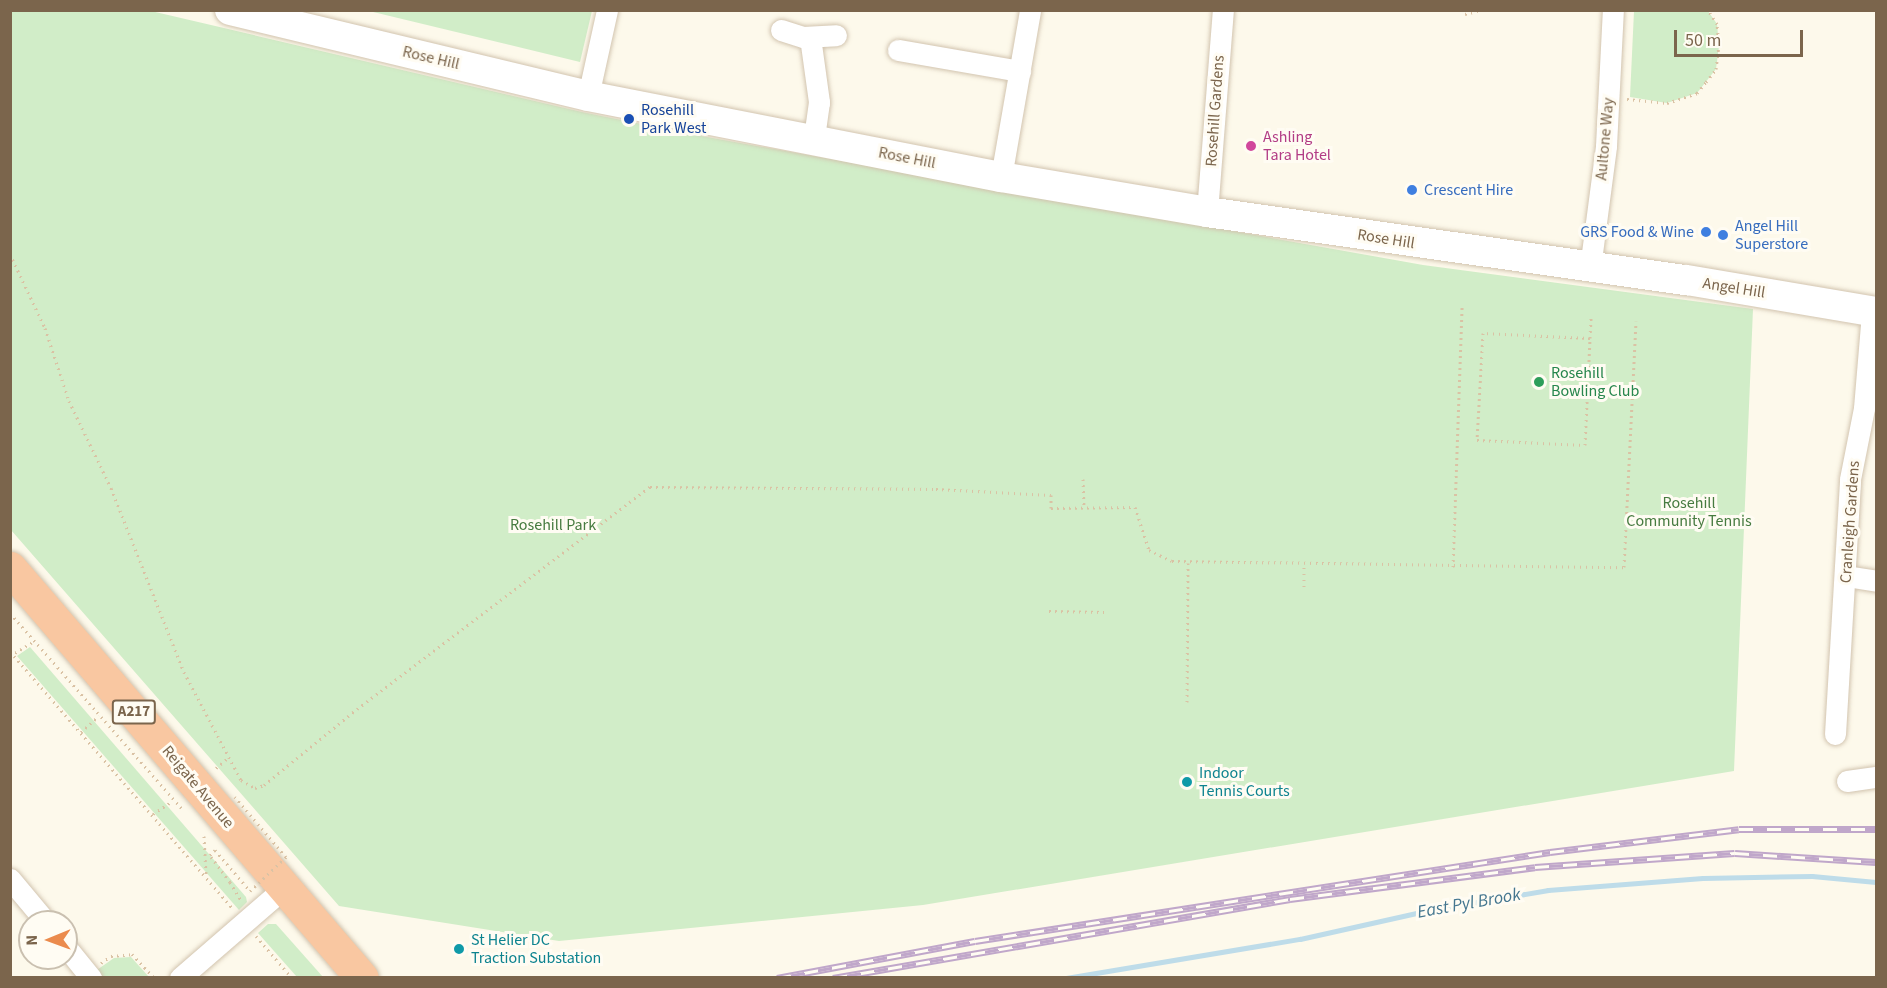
<!DOCTYPE html>
<html>
<head>
<meta charset="utf-8">
<style>
	body { margin:0 }
	#map { position:relative; width:1887px; height:988px; overflow:hidden; background:#fdf9eb; font-family:"Source Sans 3",sans-serif }
	div>[style] { position:absolute }
	.green>* { inset:0; background:#d1edc8 }
	.stream>* { height:5px; margin:-2.5px; padding:0 2.5px; transform-origin:2.5px; border-radius:2.5px; background:#bedce9 }
	.path>* { height:3px; margin-top:-1.5px; transform-origin:0; background:repeating-linear-gradient(90deg,#dac2a4 0 1.5px,transparent 0 6px) }
	.roads { filter:drop-shadow(0 0 2px #d2c4af) drop-shadow(0 0 2px #d2c4af) }
	.street>* { height:21px; margin:-10.5px; padding:0 10.5px; transform-origin:10.5px; border-radius:10.5px; background:#fff }
	.secondary>* { height:30px; margin:-15px; padding:0 15px; transform-origin:15px; border-radius:15px; background:#fff }
	.highway>* { height:33px; margin:-16.5px; padding:0 16.5px; transform-origin:16.5px; border-radius:16.5px; background:#f9c7a1 }
	.rail>* { height:7px; margin-top:-3.5px; transform-origin:0; background:repeating-linear-gradient(90deg,#fffcf3 0 14px,#c0a7ca 0 28px); box-sizing:border-box; border-block:2px solid #c0a7ca }
	.path-bridge>* { height:3px; margin-top:-1.5px; transform-origin:0; background:repeating-linear-gradient(90deg,#dac2a4 0 1.5px,transparent 0 6px) }
	.dots>* { width:16px; height:16px; translate:-50% -50%; box-sizing:border-box; border:3px solid #fffcf3; border-radius:50% }
	span { translate:-50% -50%; white-space:nowrap; text-align:center; line-height:1.15; -webkit-text-stroke:6px #fffcf3; paint-order:stroke }
	.shield-label span { padding:2px 4px; background:#fffcf3; border:2px solid; border-radius:4px; -webkit-text-stroke-width:0 }
	.shield-label { font-size:15px; color:#7b654c; font-weight:700 }
	.street-label { font-size:16px; color:#7b654c }
	.transit-label { font-size:16px; color:#164399 }
	.left { translate:0 -50%; text-align:left }
	.hotel-label { font-size:16px; color:#b23c85 }
	.shop-label { font-size:16px; color:#366cbe }
	.right { translate:-100% -50%; text-align:right }
	.leisure-label { font-size:16px; color:#27864d }
	.park-label { font-size:16px; color:#477b40 }
	.culture-label { font-size:16px; color:#0d838f }
	.water-label { font-size:18px; color:#44768f; font-style:italic }
	.frame { position:absolute; inset:0; border:12px solid #7b654c; pointer-events:none }
	.north { position:absolute; left:18px; top:910px; width:60px; height:60px; box-sizing:border-box; background:#fffcf3; border:2px solid #cac0b0; border-radius:50%; rotate:269deg; font-size:16px; font-weight:700; line-height:24px; text-align:center; color:#7b654c }
	.north::after { content:''; display:block; margin:auto; width:21px; height:27px; background:#eb8b4d; clip-path:polygon(50% 0,100% 100%,50% 72%,0 100%) }
	.scale { position:absolute; left:1674px; top:30px; width:129px; height:27px; box-sizing:border-box; border:3px solid #7b654c; border-top:0; padding-left:8px; font-size:18px; line-height:21px; white-space:nowrap; color:#7b654c; -webkit-text-stroke:4px #fffcf3; paint-order:stroke }
</style>
</head>
<body>
<div id="map">
	<div class="green">
		<i style="clip-path:polygon(10px 11px,151px 11px,582px 112px,696px 135px,1423px 265px,1753px 309px,1734px 771px,923px 905px,559px 941px,339px 906px,11px 530px)"></i>
		<i style="clip-path:polygon(369px 11px,592px 11px,580px 62px)"></i>
		<i style="clip-path:polygon(1634px 11px,1708px 11px,1717px 24px,1719px 46px,1716px 69px,1697px 93px,1667px 103px,1630px 97px)"></i>
		<i style="clip-path:polygon(30px 647px,246px 897px,247px 902px,239px 910px,17px 656px)"></i>
		<i style="clip-path:polygon(268px 924px,276px 924px,323px 977px,297px 977px,258px 933px)"></i>
		<i style="clip-path:polygon(131px 957px,149px 977px,98px 977px,94px 972px,114px 958px)"></i>
	</div>
	<div class="stream">
		<i style="left:1066px;top:978px;width:237px;rotate:-9.5deg"></i>
		<i style="left:1300px;top:939px;width:133px;rotate:-12.6deg"></i>
		<i style="left:1430px;top:910px;width:120px;rotate:-9.6deg"></i>
		<i style="left:1548px;top:890px;width:155px;rotate:-4.4deg"></i>
		<i style="left:1703px;top:878px;width:109px;rotate:-1.1deg"></i>
		<i style="left:1812px;top:876px;width:64px;rotate:5.4deg"></i>
	</div>
	<div class="path">
		<i style="left:1465px;top:14px;width:16px;rotate:-14deg"></i>
		<i style="left:1627px;top:99px;width:40px;rotate:5.7deg"></i>
		<i style="left:1667px;top:103px;width:32px;rotate:-18deg"></i>
		<i style="left:1697px;top:93px;width:14px;rotate:-51deg"></i>
		<i style="left:1706px;top:82px;width:16px;rotate:-52deg"></i>
		<i style="left:1716px;top:69px;width:23px;rotate:-83deg"></i>
		<i style="left:1719px;top:46px;width:22px;rotate:-95deg"></i>
		<i style="left:1717px;top:24px;width:17px;rotate:-123deg"></i>
		<i style="left:10px;top:254px;width:82px;rotate:64.7deg"></i>
		<i style="left:45px;top:328px;width:77px;rotate:71.8deg"></i>
		<i style="left:69px;top:401px;width:97px;rotate:64.2deg"></i>
		<i style="left:111px;top:488px;width:198px;rotate:68.4deg"></i>
		<i style="left:184px;top:672px;width:122px;rotate:62.2deg"></i>
		<i style="left:241px;top:780px;width:16px;rotate:30deg"></i>
		<i style="left:255px;top:788px;width:9px;rotate:-18deg"></i>
		<i style="left:264px;top:785px;width:120px;rotate:-39.3deg"></i>
		<i style="left:357px;top:709px;width:368px;rotate:-37.2deg"></i>
		<i style="left:650px;top:487px;width:286px;rotate:0.4deg"></i>
		<i style="left:936px;top:489px;width:115px;rotate:3deg"></i>
		<i style="left:1051px;top:495px;width:13px;rotate:90deg"></i>
		<i style="left:1051px;top:508px;width:84px;rotate:-0.7deg"></i>
		<i style="left:1135px;top:507px;width:45px;rotate:72deg"></i>
		<i style="left:1149px;top:550px;width:25px;rotate:26deg"></i>
		<i style="left:1172px;top:561px;width:452px;rotate:0.8deg"></i>
		<i style="left:1624px;top:567px;width:246px;rotate:-87.2deg"></i>
		<i style="left:1590px;top:338px;width:107px;rotate:-177.3deg"></i>
		<i style="left:1483px;top:333px;width:107px;rotate:93.2deg"></i>
		<i style="left:1477px;top:440px;width:108px;rotate:2.7deg"></i>
		<i style="left:1585px;top:445px;width:107px;rotate:-87.3deg"></i>
		<i style="left:1590px;top:338px;width:22px;rotate:-87deg"></i>
		<i style="left:1083px;top:479px;width:28px;rotate:88deg"></i>
		<i style="left:1453px;top:567px;width:262px;rotate:-88deg"></i>
		<i style="left:1304px;top:587px;width:22px;rotate:-90deg"></i>
		<i style="left:1049px;top:611px;width:55px;rotate:1deg"></i>
		<i style="left:10px;top:613px;width:261px;rotate:48.7deg"></i>
		<i style="left:10px;top:656px;width:28px;rotate:-32deg"></i>
		<i style="left:14px;top:656px;width:333px;rotate:49.1deg"></i>
		<i style="left:1187px;top:702px;width:139px;rotate:-89.6deg"></i>
		<i style="left:81px;top:732px;width:24px;rotate:-42deg"></i>
		<i style="left:216px;top:768px;width:16px;rotate:-40deg"></i>
		<i style="left:153px;top:814px;width:23px;rotate:-34deg"></i>
		<i style="left:204px;top:836px;width:39px;rotate:87deg"></i>
		<i style="left:230px;top:882px;width:21px;rotate:59deg"></i>
		<i style="left:256px;top:936px;width:55px;rotate:49.4deg"></i>
		<i style="left:101px;top:963px;width:12px;rotate:-35deg"></i>
		<i style="left:111px;top:956px;width:21px;rotate:-5deg"></i>
		<i style="left:132px;top:954px;width:33px;rotate:47deg"></i>
	</div>
	<div class="roads">
		<div class="street">
			<i style="left:781px;top:30px;width:23px;rotate:18deg"></i>
			<i style="left:803px;top:37px;width:33px;rotate:-3deg"></i>
			<i style="left:810px;top:37px;width:66px;rotate:82.1deg"></i>
			<i style="left:819px;top:102px;width:37px;rotate:98deg"></i>
			<i style="left:898px;top:50px;width:124px;rotate:9.8deg"></i>
			<i style="left:588px;top:96px;width:88px;rotate:-77.5deg"></i>
			<i style="left:1001px;top:177px;width:169px;rotate:-80.1deg"></i>
			<i style="left:1207px;top:212px;width:203px;rotate:-85.5deg"></i>
			<i style="left:1590px;top:268px;width:123px;rotate:-82.5deg"></i>
			<i style="left:1606px;top:146px;width:136px;rotate:-87.1deg"></i>
			<i style="left:1846px;top:576px;width:30px;rotate:9deg"></i>
			<i style="left:1835px;top:734px;width:255px;rotate:-86.6deg"></i>
			<i style="left:1850px;top:479px;width:72px;rotate:-78.8deg"></i>
			<i style="left:1864px;top:408px;width:96px;rotate:-85.2deg"></i>
			<i style="left:1847px;top:781px;width:29px;rotate:-8deg"></i>
			<i style="left:10px;top:879px;width:56px;rotate:50.1deg"></i>
			<i style="left:66px;top:947px;width:40px;rotate:51deg"></i>
			<i style="left:180px;top:978px;width:139px;rotate:-40.9deg"></i>
		</div>
		<div class="secondary">
			<i style="left:230px;top:10px;width:368px;rotate:13.5deg"></i>
			<i style="left:588px;top:96px;width:421px;rotate:11.1deg"></i>
			<i style="left:1001px;top:177px;width:209px;rotate:9.6deg"></i>
			<i style="left:1207px;top:212px;width:485px;rotate:8.1deg"></i>
			<i style="left:1687px;top:280px;width:192px;rotate:9.6deg"></i>
		</div>
		<div class="highway">
			<i style="left:10px;top:568px;width:540px;rotate:49.35deg"></i>
		</div>
	</div>
	<div class="rail">
		<i style="left:777px;top:978px;width:201px;rotate:-10.6deg"></i>
		<i style="left:975px;top:941px;width:582px;rotate:-8.8deg"></i>
		<i style="left:1550px;top:852px;width:190px;rotate:-6.9deg"></i>
		<i style="left:1739px;top:829px;width:137px"></i>
		<i style="left:833px;top:978px;width:464px;rotate:-9.8deg"></i>
		<i style="left:1290px;top:899px;width:247px;rotate:-7.4deg"></i>
		<i style="left:1535px;top:867px;width:200px;rotate:-4deg"></i>
		<i style="left:1735px;top:853px;width:141px;rotate:3.7deg"></i>
	</div>
	<div class="path-bridge">
		<i style="left:230px;top:882px;width:34px;rotate:-127deg"></i>
		<i style="left:210px;top:855px;width:7px;rotate:-45deg"></i>
		<i style="left:215px;top:850px;width:54px;rotate:49.5deg"></i>
		<i style="left:250px;top:891px;width:50px;rotate:-43.4deg"></i>
		<i style="left:286px;top:857px;width:79px;rotate:-130.4deg"></i>
	</div>
	<div class="dots">
		<i style="left:629px;top:119px;background:#1a4fb4"></i>
		<i style="left:1251px;top:146px;background:#d1479c"></i>
		<i style="left:1412px;top:190px;background:#3f7fe0"></i>
		<i style="left:1706px;top:232px;background:#3f7fe0"></i>
		<i style="left:1723px;top:235px;background:#3f7fe0"></i>
		<i style="left:1539px;top:382px;background:#2e9e5b"></i>
		<i style="left:1187px;top:782px;background:#0f9aa8"></i>
		<i style="left:459px;top:949px;background:#0f9aa8"></i>
	</div>
	<div class="shield-label">
		<span style="left:134px;top:712px">A217</span>
	</div>
	<div class="street-label">
		<span style="left:431px;top:58px;rotate:13deg">Rose Hill</span>
		<span style="left:1215px;top:111px;rotate:-86deg">Rosehill Gardens</span>
		<span style="left:1605px;top:139px;rotate:-85deg">Aultone Way</span>
		<span style="left:907px;top:158px;rotate:11deg">Rose Hill</span>
		<span style="left:1386px;top:239px;rotate:9deg">Rose Hill</span>
		<span style="left:1734px;top:288px;rotate:9deg">Angel Hill</span>
		<span style="left:1850px;top:522px;rotate:-86deg">Cranleigh Gardens</span>
		<span style="left:198px;top:787px;rotate:50deg">Reigate Avenue</span>
	</div>
	<div class="transit-label">
		<span class="left" style="left:641px;top:119px">Rosehill<br>Park West</span>
	</div>
	<div class="hotel-label">
		<span class="left" style="left:1263px;top:146px">Ashling<br>Tara Hotel</span>
	</div>
	<div class="shop-label">
		<span class="left" style="left:1424px;top:190px">Crescent Hire</span>
		<span class="left" style="left:1735px;top:235px">Angel Hill<br>Superstore</span>
		<span class="right" style="left:1694px;top:232px">GRS Food &amp; Wine</span>
	</div>
	<div class="leisure-label">
		<span class="left" style="left:1551px;top:382px">Rosehill<br>Bowling Club</span>
	</div>
	<div class="park-label">
		<span style="left:1689px;top:512px">Rosehill<br>Community Tennis</span>
		<span style="left:553px;top:525px">Rosehill Park</span>
	</div>
	<div class="culture-label">
		<span class="left" style="left:1199px;top:782px">Indoor<br>Tennis Courts</span>
		<span class="left" style="left:471px;top:949px">St Helier DC<br>Traction Substation</span>
	</div>
	<div class="water-label">
		<span style="left:1469px;top:904px;rotate:-10deg">East Pyl Brook</span>
	</div>
	<div class="frame"></div>
	<div class="north">N</div>
	<div class="scale">50 m</div>
</div>
</body>
</html>
